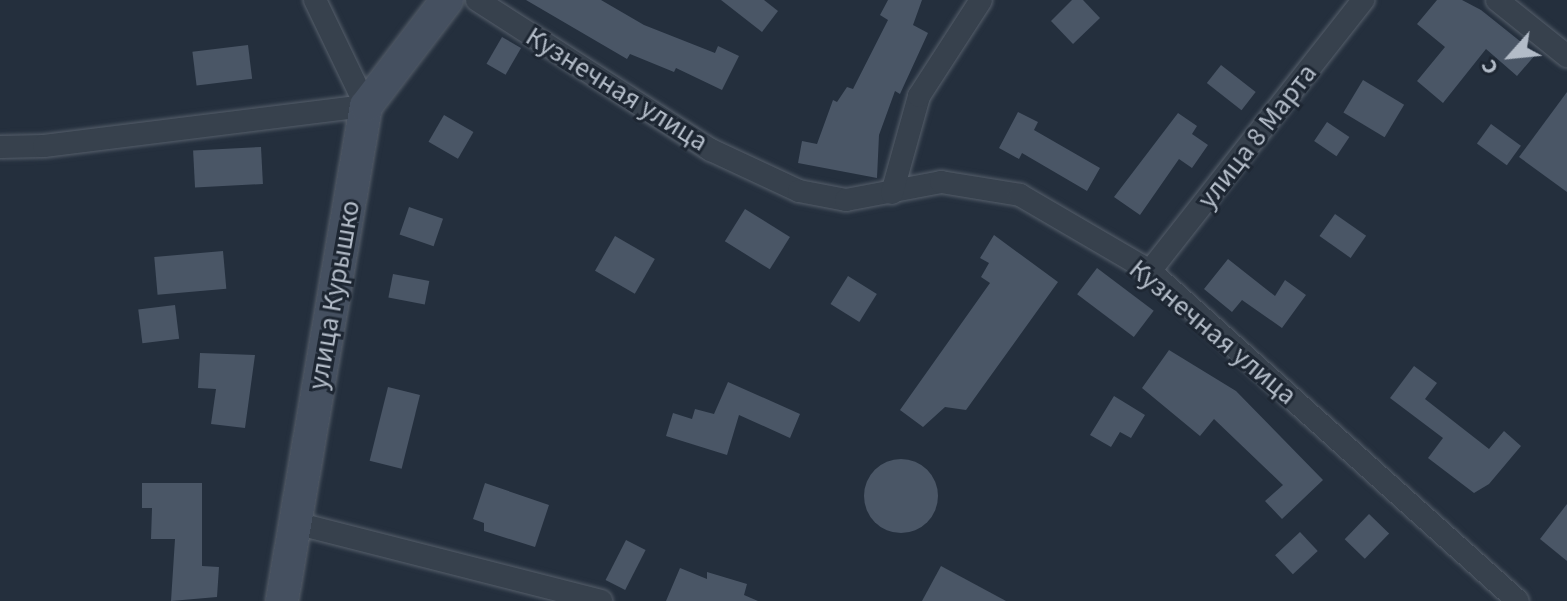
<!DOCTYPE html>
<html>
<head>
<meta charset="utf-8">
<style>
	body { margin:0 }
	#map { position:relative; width:1567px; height:601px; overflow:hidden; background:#242f3d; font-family:"Source Sans 3",sans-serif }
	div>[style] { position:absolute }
	.building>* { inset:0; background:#4a5666; transform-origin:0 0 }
	.round { border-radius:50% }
	.roads { filter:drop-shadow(0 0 2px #565f6b) drop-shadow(0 0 2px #565f6b) }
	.street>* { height:22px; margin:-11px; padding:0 11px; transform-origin:11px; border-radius:11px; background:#37414d }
	.secondary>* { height:32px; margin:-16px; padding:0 16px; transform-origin:16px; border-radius:16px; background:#455060 }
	span { translate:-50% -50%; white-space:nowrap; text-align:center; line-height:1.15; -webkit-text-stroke:6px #1d2632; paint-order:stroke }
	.street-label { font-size:28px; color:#b3bcc8 }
	.north { position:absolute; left:1471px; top:16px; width:80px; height:80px; -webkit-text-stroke:6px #1d2632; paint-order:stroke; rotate:243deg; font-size:22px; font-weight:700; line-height:32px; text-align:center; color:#b3bcc8 }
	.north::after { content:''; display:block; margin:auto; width:28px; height:36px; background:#b3bcc8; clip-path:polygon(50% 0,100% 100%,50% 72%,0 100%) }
</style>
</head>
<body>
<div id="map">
	<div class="building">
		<i style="clip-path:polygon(526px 0,601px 0,644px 25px,715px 53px,718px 46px,739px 56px,722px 90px,676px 68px,674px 72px,630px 54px,627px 59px)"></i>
		<i style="clip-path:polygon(721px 0,764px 0,778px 11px,762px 32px)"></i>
		<i style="clip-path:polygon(888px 0,922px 0,913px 25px,928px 33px,900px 94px,895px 91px,879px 135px,877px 178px,798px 163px,802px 141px,817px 144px,833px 100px,837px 102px,847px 87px,853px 89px,888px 20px,880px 15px)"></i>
		<i style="clip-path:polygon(1072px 0,1083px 0,1100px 18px,1073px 44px,1051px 21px)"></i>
		<i style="clip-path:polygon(1437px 0,1462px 0,1481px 10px,1536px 54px,1517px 76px,1486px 49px,1443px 103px,1417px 81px,1445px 47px,1417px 24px)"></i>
		<i style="left:502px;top:37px;width:22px;height:31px;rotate:30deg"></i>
		<i style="left:248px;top:45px;width:34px;height:56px;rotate:83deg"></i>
		<i style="left:1221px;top:65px;width:44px;height:23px;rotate:38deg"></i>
		<i style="left:1363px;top:80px;width:48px;height:38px;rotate:31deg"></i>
		<i style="clip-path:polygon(1567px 92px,1567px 192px,1519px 157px)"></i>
		<i style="clip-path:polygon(1018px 112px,1038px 122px,1034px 130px,1100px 168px,1087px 191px,1022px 153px,1019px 159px,999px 148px)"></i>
		<i style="clip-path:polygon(1178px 113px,1197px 126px,1192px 134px,1208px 145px,1192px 168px,1179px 159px,1140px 215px,1114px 197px)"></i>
		<i style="left:444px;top:115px;width:34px;height:31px;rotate:30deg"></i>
		<i style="left:1327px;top:122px;width:27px;height:23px;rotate:34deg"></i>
		<i style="left:1491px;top:124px;width:37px;height:24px;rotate:36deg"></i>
		<i style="left:261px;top:147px;width:37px;height:68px;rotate:87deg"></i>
		<i style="left:409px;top:207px;width:36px;height:29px;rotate:19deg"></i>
		<i style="left:745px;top:209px;width:53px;height:38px;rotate:32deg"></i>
		<i style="left:1335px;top:214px;width:38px;height:27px;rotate:35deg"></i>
		<i style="clip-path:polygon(994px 235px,1058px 282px,966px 410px,945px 407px,923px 427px,900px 410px,990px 283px,981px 277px,989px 263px,980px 258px)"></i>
		<i style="left:615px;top:236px;width:46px;height:40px;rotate:30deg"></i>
		<i style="left:223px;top:251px;width:38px;height:69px;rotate:85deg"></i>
		<i style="clip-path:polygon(1228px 259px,1275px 296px,1285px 280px,1306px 295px,1282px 328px,1242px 300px,1232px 312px,1204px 289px)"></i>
		<i style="left:1097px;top:268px;width:71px;height:33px;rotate:37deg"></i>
		<i style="left:393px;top:274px;width:37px;height:24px;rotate:11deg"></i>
		<i style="left:848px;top:276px;width:34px;height:33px;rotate:32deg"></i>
		<i style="left:175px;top:305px;width:34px;height:37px;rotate:83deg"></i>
		<i style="clip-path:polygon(1169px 350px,1236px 391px,1323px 480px,1282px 519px,1265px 501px,1283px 485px,1214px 419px,1200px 436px,1142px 388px)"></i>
		<i style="clip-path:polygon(200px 353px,255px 355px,245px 428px,211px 424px,216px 389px,198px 388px)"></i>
		<i style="clip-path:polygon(1414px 366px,1437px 383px,1425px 399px,1489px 449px,1504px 431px,1521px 446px,1489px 484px,1474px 493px,1428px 458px,1443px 438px,1390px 398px)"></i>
		<i style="clip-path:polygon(728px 382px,800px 414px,790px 438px,739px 415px,727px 455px,666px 436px,673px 413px,692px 419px,695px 409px,714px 414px)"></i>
		<i style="left:388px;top:387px;width:33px;height:76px;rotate:14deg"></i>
		<i style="clip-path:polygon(1114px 396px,1145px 415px,1131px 438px,1120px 432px,1111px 447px,1090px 435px)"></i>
		<i class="round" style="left:864px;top:459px;width:74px;height:74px"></i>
		<i style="clip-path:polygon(142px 483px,202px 483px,202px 566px,219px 567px,217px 597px,171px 601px,175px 539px,151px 539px,152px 508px,142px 508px)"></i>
		<i style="clip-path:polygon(485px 483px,549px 505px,535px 547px,484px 531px,484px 523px,473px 519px)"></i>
		<i style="clip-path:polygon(1567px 504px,1567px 561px,1540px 539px)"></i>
		<i style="left:1369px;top:514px;width:28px;height:35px;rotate:44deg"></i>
		<i style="left:1300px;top:532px;width:26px;height:34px;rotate:47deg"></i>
		<i style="left:626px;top:540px;width:22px;height:45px;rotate:27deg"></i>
		<i style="clip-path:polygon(941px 566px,1006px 601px,922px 601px)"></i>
		<i style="clip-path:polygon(680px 568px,707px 579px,707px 572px,747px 584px,744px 595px,758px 601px,666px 601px)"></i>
	</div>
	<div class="roads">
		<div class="street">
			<i style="left:477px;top:0;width:278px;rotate:32.7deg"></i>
			<i style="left:711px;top:150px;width:97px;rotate:25deg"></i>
			<i style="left:799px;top:191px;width:48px;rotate:10.8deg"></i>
			<i style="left:846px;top:200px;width:97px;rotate:-10.7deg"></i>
			<i style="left:941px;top:182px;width:80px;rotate:9.3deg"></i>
			<i style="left:1020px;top:195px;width:151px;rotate:30.3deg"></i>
			<i style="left:1150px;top:271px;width:494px;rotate:41.9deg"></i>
			<i style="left:1497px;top:0;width:90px;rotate:38.7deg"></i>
			<i style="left:0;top:147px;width:44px;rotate:-1.3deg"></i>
			<i style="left:44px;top:146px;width:324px;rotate:-7.1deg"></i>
			<i style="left:366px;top:106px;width:118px;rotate:-115.7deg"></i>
			<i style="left:892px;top:193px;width:101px;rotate:-74.4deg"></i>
			<i style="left:919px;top:96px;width:114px;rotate:-57.1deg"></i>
			<i style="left:1150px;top:271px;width:345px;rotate:-51.8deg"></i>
			<i style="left:295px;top:523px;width:316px;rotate:14.3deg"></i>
		</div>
		<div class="secondary">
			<i style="left:282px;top:601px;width:502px;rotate:-80.37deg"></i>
			<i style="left:366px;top:106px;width:133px;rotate:-52.6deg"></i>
		</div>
	</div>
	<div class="street-label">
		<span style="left:617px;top:89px;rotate:32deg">Кузнечная улица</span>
		<span style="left:1257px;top:136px;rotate:-52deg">улица 8 Марта</span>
		<span style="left:334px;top:295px;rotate:-80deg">улица Курышко</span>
		<span style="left:1213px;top:332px;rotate:40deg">Кузнечная улица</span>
	</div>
	<div class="north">С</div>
</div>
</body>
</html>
